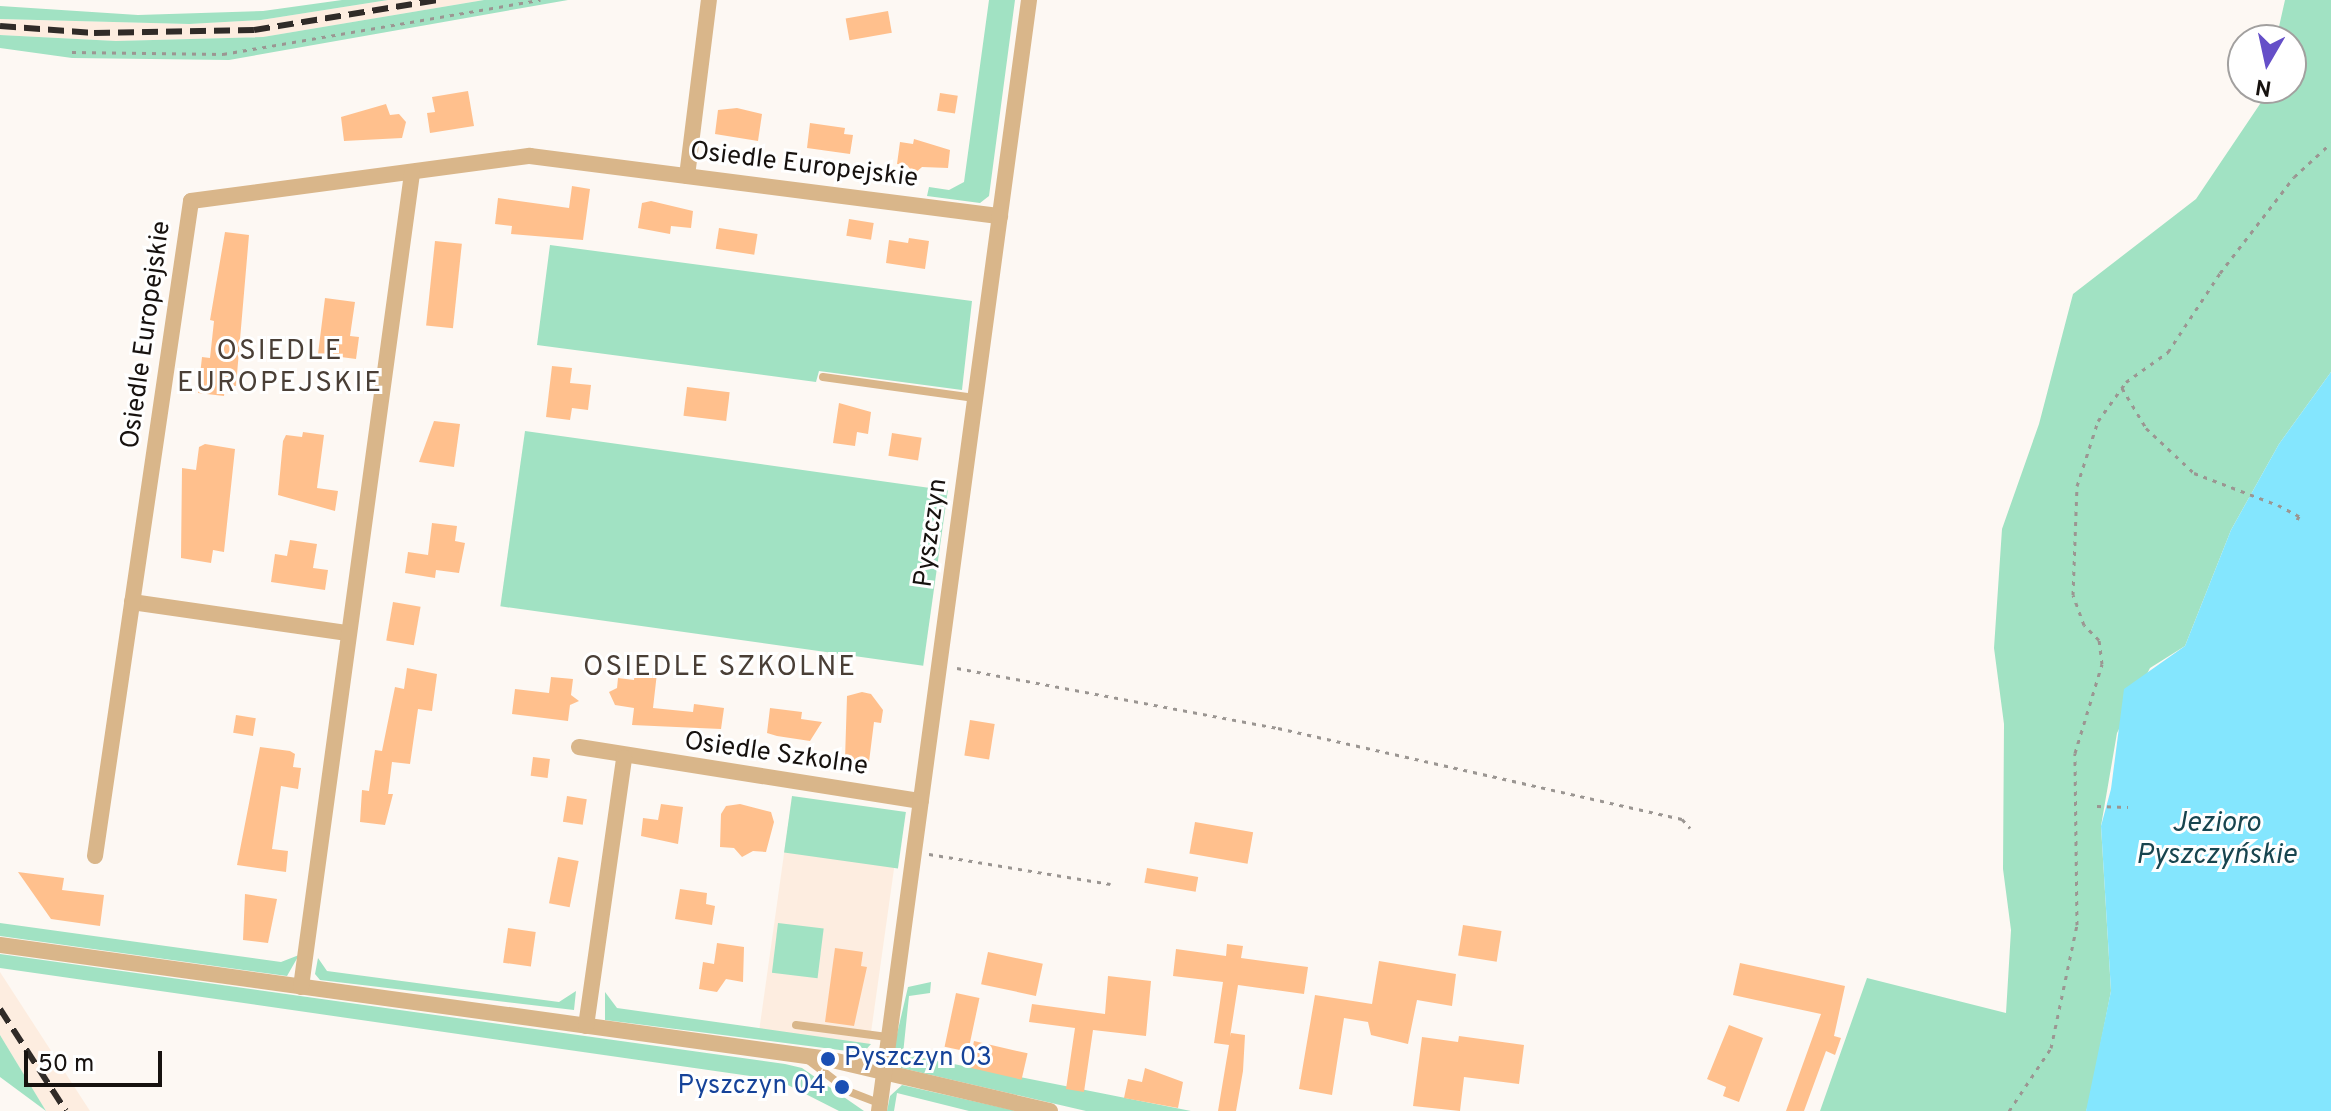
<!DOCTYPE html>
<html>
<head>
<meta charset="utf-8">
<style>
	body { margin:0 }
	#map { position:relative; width:2331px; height:1111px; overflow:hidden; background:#fdf8f3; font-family:Overpass,sans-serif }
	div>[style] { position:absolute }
	.built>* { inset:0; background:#fdede0; transform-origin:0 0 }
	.green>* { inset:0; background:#a1e2c3; transform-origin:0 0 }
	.water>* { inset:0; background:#84e6fe }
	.building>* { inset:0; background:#ffc08d; transform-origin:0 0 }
	.path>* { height:3px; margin-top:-1.5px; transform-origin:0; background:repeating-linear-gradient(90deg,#9b9692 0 4px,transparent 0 10px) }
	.lane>* { height:8px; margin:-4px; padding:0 4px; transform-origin:4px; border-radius:4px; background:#d9b68a }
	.street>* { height:16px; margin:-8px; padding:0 8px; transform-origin:8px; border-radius:8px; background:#d9b68a }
	.rail>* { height:6px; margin-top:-3px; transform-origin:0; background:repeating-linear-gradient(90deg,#302b28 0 16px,transparent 0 24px) }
	.dots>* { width:22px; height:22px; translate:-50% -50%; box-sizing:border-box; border:4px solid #fff; border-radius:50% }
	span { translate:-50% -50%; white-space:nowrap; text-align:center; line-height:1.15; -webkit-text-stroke:6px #fff; paint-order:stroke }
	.street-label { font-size:26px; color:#17120f }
	.transit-label { font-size:26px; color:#164399 }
	.left { translate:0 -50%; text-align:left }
	.right { translate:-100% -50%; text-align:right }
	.neighbourhood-label { font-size:28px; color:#4a3f36; letter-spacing:2px }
	.water-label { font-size:28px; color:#18454f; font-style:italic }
	.north { position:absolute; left:2227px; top:24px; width:80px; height:80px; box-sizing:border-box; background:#fff; border:2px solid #a2a09f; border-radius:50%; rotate:189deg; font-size:22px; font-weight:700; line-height:32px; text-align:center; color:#17120f }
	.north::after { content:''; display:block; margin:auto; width:28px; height:36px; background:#654fc8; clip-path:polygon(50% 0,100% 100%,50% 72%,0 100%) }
	.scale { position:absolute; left:24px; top:1051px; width:138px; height:36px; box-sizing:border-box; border:4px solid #17120f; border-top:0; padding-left:10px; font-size:24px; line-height:28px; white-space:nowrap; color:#17120f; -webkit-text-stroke:6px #fff; paint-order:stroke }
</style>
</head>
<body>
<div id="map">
	<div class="built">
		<i style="clip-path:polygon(388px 0,484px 0,263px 37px,116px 41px,0 35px,0 19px,189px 24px,261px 20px)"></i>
		<i style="left:792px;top:797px;width:111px;height:235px;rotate:8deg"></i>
		<i style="clip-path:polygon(0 972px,90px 1111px,46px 1111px,0 1035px)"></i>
	</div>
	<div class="green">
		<i style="clip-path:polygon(342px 0,388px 0,261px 20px,189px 24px,0 19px,0 6px,138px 15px,263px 11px)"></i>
		<i style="clip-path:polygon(484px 0,568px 0,229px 60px,72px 58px,0 48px,0 35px,116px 41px,263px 37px)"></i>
		<i style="clip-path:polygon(989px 0,1015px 0,989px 196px,980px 203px,927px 196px,929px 187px,949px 190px,964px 182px)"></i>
		<i style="clip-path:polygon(2285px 0,2331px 0,2331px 372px,2279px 444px,2231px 530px,2185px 646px,2150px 668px,2117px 733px,2101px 826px,2111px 991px,2089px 1103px,2086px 1111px,1820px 1111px,1867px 978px,2006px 1013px,2011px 930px,2003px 869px,2004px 724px,1994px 648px,2002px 529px,2039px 424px,2073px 294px,2196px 199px,2262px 101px,2265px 88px,2291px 88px,2291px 40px,2276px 40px)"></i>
		<i style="clip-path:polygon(550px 245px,972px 301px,962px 390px,819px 371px,816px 382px,537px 345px)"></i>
		<i style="left:525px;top:431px;width:427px;height:177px;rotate:8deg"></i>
		<i style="left:792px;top:796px;width:115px;height:57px;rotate:8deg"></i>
		<i style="clip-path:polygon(0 923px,281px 962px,299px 955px,287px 976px,0 936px)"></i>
		<i style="left:778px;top:923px;width:46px;height:50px;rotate:7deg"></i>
		<i style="clip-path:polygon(0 954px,785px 1064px,802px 1068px,864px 1111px,839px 1111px,778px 1080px,0 968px)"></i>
		<i style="clip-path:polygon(318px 958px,327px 971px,559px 1002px,576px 991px,574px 1010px,320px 980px,315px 974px)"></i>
		<i style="clip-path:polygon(931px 982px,930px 993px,909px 996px,903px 1054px,1191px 1111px,1086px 1111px,901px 1068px,893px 1051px,908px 987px)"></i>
		<i style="clip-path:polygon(605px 992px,617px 1008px,871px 1044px,863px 1053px,605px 1020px)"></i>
		<i style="clip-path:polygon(0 1035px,46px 1111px,0 1077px)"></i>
		<i style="clip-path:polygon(902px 1085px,1017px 1111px,969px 1111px,897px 1093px,894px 1111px,887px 1111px,890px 1096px)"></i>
	</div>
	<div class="water">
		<i style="clip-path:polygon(2331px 372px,2331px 1111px,2086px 1111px,2111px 991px,2101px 826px,2111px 789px,2124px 689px,2185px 646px,2231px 530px,2279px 444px)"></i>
	</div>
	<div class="building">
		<i style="left:888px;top:11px;width:22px;height:43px;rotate:80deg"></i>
		<i style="clip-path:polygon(468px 91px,474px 126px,430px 133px,427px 113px,435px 112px,432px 97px)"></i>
		<i style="left:940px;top:93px;width:18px;height:18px;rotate:9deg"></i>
		<i style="clip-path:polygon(386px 104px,390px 115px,399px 114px,406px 122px,402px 138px,344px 141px,341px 117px)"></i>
		<i style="clip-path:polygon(737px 108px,762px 114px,758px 141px,715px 134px,718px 110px)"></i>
		<i style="clip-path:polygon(810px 123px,845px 128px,844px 134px,853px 135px,850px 154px,807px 148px)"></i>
		<i style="clip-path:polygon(914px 139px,950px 150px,948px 168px,922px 167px,914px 174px,907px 165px,897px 164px,900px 142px,913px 144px)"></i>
		<i style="clip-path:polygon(572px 186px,590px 189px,583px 240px,511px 234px,512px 226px,495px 224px,498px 198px,569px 208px)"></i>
		<i style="clip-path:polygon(651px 201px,693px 211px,691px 228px,671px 226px,670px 234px,638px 228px,642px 203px)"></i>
		<i style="left:849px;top:219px;width:25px;height:17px;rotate:9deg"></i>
		<i style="left:719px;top:228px;width:39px;height:21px;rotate:9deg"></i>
		<i style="clip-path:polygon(225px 232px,249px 235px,236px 386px,225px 385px,224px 396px,198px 393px,202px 357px,210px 358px,214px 321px,210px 320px)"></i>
		<i style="clip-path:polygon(909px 238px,929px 241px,925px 269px,886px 263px,889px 240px,908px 243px)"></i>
		<i style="left:435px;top:241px;width:27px;height:85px;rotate:6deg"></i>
		<i style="clip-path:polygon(325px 298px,355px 302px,350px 336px,359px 337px,356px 359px,318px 354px)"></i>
		<i style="clip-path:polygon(552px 366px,572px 368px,570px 383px,591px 385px,588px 410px,572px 408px,570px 420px,546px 417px)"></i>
		<i style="left:687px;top:387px;width:43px;height:29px;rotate:7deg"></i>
		<i style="clip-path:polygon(839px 403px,871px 412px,868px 434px,857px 432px,855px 446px,833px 443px)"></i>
		<i style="clip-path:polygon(434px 421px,460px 424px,454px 467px,419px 462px)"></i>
		<i style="clip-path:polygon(303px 432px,324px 435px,317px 488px,338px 491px,335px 511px,278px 495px,283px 441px,286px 435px,302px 437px)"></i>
		<i style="left:892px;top:433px;width:30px;height:23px;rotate:9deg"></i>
		<i style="clip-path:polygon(205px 444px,235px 449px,224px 552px,213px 550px,211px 563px,181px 558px,182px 468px,196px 470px,199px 447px)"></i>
		<i style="clip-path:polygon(432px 523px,457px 526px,455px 541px,465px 543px,459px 573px,436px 570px,435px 578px,405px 573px,408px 552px,428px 555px)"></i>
		<i style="clip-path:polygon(290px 540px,317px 544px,313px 568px,328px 570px,325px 590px,271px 582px,275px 554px,287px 556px)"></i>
		<i style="left:393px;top:602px;width:28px;height:39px;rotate:10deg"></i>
		<i style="clip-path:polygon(407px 668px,437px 674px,432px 711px,418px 709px,410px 764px,392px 762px,388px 794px,393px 794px,385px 825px,360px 822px,362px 790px,369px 791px,375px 750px,382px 751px,395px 687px,404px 689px)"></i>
		<i style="clip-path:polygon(635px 670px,657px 673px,653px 708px,693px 712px,694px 704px,724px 708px,721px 729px,632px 725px,634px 708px,615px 705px,609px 692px,617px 688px,618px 678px,634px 680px)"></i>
		<i style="clip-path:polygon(551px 677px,573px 679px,571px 695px,579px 701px,570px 705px,568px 721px,512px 714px,515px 689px,549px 693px)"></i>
		<i style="clip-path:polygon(862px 692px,871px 694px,883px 710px,881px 723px,874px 722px,869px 762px,845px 759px,847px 696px)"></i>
		<i style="clip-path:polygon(770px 708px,802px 712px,801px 719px,822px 722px,810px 741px,777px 736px,767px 733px)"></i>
		<i style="left:236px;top:715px;width:20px;height:18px;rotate:9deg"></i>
		<i style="left:970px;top:720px;width:25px;height:36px;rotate:9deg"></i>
		<i style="clip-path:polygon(260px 747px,290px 751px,295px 754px,293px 767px,301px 768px,298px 789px,281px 786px,272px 849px,288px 851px,286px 872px,237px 865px)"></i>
		<i style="left:533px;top:757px;width:17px;height:19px;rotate:7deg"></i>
		<i style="left:567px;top:796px;width:20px;height:26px;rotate:9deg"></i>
		<i style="clip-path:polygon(661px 804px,683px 807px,678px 844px,641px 836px,643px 818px,658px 820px)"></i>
		<i style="clip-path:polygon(740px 804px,771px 812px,774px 822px,766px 852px,753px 851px,742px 857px,734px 848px,720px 847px,721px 814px,726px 806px)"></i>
		<i style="left:1195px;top:822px;width:59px;height:32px;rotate:10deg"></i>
		<i style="left:558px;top:857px;width:21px;height:47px;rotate:11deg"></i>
		<i style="left:1147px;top:868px;width:52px;height:15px;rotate:10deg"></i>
		<i style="clip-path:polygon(18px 872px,64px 878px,62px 890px,104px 895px,100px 926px,51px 919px)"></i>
		<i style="clip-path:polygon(680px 889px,707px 893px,706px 904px,715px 906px,712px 925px,675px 919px)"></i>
		<i style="clip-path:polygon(245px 894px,277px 899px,268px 943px,243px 940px)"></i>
		<i style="left:1463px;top:925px;width:39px;height:31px;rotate:9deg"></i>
		<i style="left:508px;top:928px;width:28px;height:35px;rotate:8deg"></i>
		<i style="clip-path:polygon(717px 943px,744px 947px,743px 982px,726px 979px,717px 992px,699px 989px,703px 962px,714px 964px)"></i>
		<i style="clip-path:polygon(1227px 944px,1243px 946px,1241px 958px,1308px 967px,1304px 994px,1238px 985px,1230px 1037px,1231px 1033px,1245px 1035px,1243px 1071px,1236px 1111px,1218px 1111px,1229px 1045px,1214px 1043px,1223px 982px,1173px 976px,1176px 949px,1226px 956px)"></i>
		<i style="clip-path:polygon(835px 948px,863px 952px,861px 966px,867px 967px,854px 1026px,825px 1022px)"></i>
		<i style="left:988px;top:952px;width:56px;height:33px;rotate:12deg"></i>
		<i style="clip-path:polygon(1379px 961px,1456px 974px,1452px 1006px,1417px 1000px,1408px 1044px,1371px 1035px,1368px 1022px,1344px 1018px,1332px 1095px,1299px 1089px,1315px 995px,1372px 1004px)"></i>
		<i style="clip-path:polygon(1740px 963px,1845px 986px,1834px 1036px,1841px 1038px,1835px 1055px,1826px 1051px,1804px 1111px,1786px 1111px,1821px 1014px,1733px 995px)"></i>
		<i style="clip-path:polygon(1108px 976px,1151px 981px,1146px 1036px,1093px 1030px,1084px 1092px,1066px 1089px,1075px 1028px,1029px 1022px,1032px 1004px,1105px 1014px)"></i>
		<i style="left:956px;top:993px;width:24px;height:55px;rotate:12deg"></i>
		<i style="clip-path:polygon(1729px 1025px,1763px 1038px,1739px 1102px,1723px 1096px,1726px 1087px,1707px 1079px)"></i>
		<i style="clip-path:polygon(1459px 1036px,1524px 1045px,1519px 1084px,1464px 1077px,1460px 1111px,1413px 1106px,1422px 1037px,1458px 1042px)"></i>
		<i style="left:974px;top:1041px;width:55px;height:27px;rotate:13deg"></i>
		<i style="clip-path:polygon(1145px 1068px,1183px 1082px,1178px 1108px,1124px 1098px,1128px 1079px,1142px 1082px)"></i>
	</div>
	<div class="path">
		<i style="left:72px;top:52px;width:151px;rotate:0.8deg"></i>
		<i style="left:223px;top:54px;width:322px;rotate:-9.7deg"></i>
		<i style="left:2122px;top:388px;width:47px;rotate:59deg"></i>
		<i style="left:2146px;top:428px;width:66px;rotate:43.2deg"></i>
		<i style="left:2194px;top:473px;width:90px;rotate:20.9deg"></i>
		<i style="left:2278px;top:505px;width:24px;rotate:28deg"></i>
		<i style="left:2299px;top:516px;width:4px;rotate:117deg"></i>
		<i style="left:957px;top:668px;width:327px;rotate:10.6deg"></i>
		<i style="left:1278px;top:728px;width:414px;rotate:12.7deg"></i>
		<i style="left:1682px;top:819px;width:12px;rotate:48deg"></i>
		<i style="left:2097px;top:806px;width:31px;rotate:2deg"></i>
		<i style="left:929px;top:854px;width:184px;rotate:9.4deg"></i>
		<i style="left:2009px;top:1111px;width:76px;rotate:-56.3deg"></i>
		<i style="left:2051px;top:1048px;width:126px;rotate:-78.1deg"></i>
		<i style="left:2077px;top:925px;width:172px;rotate:-90.7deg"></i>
		<i style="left:2075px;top:753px;width:93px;rotate:-73.1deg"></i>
		<i style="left:2102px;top:664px;width:24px;rotate:-97deg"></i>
		<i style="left:2099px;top:640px;width:21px;rotate:-135deg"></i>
		<i style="left:2084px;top:625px;width:32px;rotate:-110deg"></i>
		<i style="left:2073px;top:595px;width:109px;rotate:-87.9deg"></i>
		<i style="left:2077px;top:486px;width:68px;rotate:-72.1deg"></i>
		<i style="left:2098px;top:421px;width:48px;rotate:-54.3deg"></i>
		<i style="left:2126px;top:382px;width:52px;rotate:-35.5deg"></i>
		<i style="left:2168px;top:352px;width:95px;rotate:-56.6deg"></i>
		<i style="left:2220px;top:273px;width:121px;rotate:-52.4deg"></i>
		<i style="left:2294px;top:177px;width:50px;rotate:-42.6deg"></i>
	</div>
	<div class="lane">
		<i style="left:823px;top:377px;width:153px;rotate:7.9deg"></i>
		<i style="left:796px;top:1025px;width:92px;rotate:7.5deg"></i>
		<i style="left:807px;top:1059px;width:54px;rotate:37.5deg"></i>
		<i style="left:850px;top:1092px;width:31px;rotate:21deg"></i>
	</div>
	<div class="street">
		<i style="left:687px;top:176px;width:177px;rotate:-82.9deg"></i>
		<i style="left:132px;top:602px;width:218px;rotate:8.2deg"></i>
		<i style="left:579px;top:747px;width:346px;rotate:9deg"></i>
		<i style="left:95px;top:856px;width:662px;rotate:-81.66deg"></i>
		<i style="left:191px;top:201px;width:342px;rotate:-7.6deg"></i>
		<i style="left:530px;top:156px;width:474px;rotate:7.3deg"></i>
		<i style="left:0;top:945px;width:836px;rotate:7.84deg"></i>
		<i style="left:828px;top:1059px;width:228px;rotate:13.2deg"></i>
		<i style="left:301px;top:987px;width:822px;rotate:-82.23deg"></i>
		<i style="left:586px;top:1026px;width:271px;rotate:-81.9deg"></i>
		<i style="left:879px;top:1111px;width:1121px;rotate:-82.31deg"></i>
	</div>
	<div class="rail">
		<i style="left:0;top:26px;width:94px;rotate:4.3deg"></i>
		<i style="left:94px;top:33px;width:160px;rotate:-1.1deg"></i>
		<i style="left:254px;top:30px;width:186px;rotate:-9.3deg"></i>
		<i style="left:0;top:1009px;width:121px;rotate:57.1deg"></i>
	</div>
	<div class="dots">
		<i style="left:828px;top:1059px;background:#1a4fb4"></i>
		<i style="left:842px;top:1087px;background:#1a4fb4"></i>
	</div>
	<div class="street-label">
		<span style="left:804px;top:166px;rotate:7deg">Osiedle Europejskie</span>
		<span style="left:147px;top:335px;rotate:-82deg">Osiedle Europejskie</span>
		<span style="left:932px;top:533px;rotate:-82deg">Pyszczyn</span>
		<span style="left:776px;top:755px;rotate:8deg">Osiedle Szkolne</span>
	</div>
	<div class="transit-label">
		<span class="left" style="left:844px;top:1059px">Pyszczyn 03</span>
		<span class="right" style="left:826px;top:1087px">Pyszczyn 04</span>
	</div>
	<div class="neighbourhood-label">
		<span style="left:280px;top:368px">OSIEDLE<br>EUROPEJSKIE</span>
		<span style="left:720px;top:668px">OSIEDLE SZKOLNE</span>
	</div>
	<div class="water-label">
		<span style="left:2216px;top:840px">Jezioro<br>Pyszczyńskie</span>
	</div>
	<div class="north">N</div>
	<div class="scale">50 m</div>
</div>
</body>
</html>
